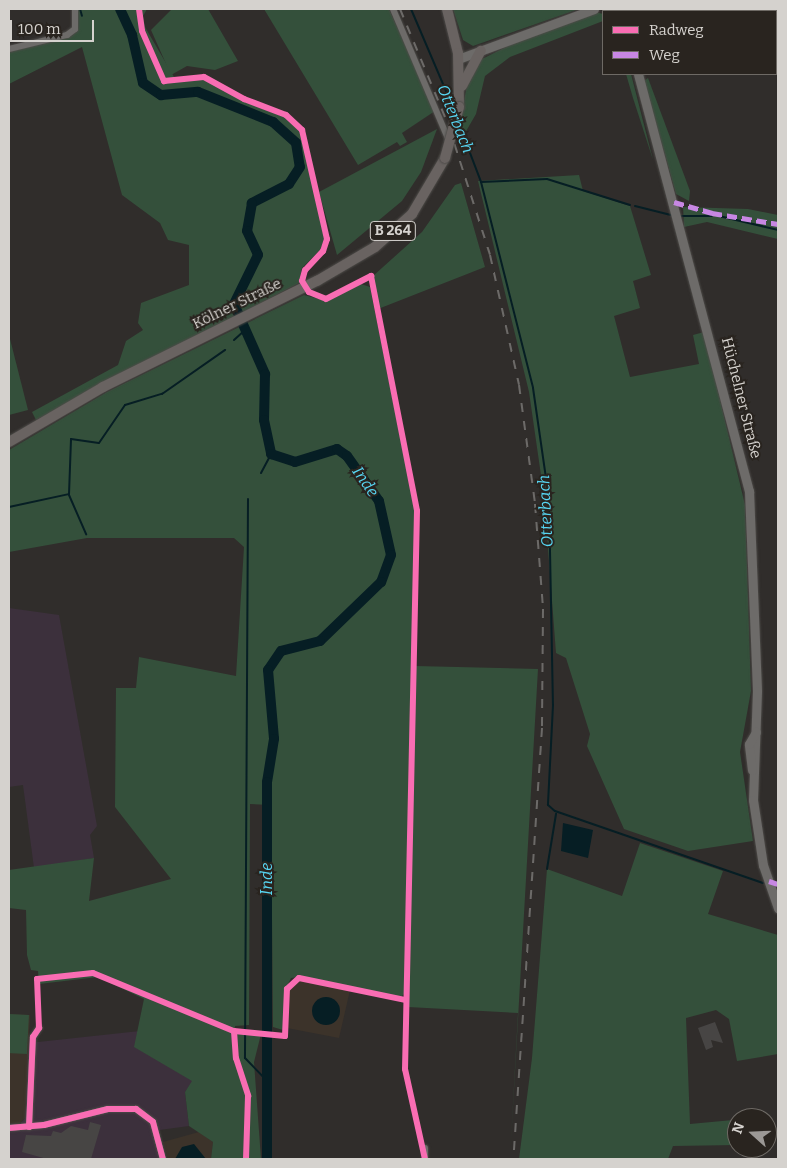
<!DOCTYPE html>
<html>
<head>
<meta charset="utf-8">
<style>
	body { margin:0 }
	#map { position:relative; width:787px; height:1168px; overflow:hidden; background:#302d2b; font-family:Bitter,serif }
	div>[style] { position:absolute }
	.commercial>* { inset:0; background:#3c303c }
	.built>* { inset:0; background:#3c332a }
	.green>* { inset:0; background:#34503b; transform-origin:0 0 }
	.water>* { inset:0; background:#061e24 }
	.round { border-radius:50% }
	.stream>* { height:2px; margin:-1px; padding:0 1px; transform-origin:1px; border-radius:1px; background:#061e24 }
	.river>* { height:10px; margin:-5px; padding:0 5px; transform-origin:5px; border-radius:5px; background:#061e24 }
	.building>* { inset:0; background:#474544 }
	.roads { filter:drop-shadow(0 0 1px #4d4b48) drop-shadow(0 0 1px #4d4b48) }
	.street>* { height:6px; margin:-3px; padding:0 3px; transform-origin:3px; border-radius:3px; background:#6d6b69 }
	.secondary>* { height:9px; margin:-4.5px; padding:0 4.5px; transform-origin:4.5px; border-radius:4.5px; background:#6d6b69 }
	.primary>* { height:10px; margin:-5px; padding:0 5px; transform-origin:5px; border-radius:5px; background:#696361 }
	.rail>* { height:2px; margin-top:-1px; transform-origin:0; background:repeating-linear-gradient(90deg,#6c6a68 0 9px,transparent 0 18px) }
	.bridges { filter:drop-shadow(0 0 1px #4d4b48) drop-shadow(0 0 1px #4d4b48) }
	.primary-bridge>* { height:10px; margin:-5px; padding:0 5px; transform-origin:5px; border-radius:5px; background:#696361 }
	.quiet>* { height:5px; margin-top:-2.5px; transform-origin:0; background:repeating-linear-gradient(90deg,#c787e3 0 10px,transparent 0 15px) }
	.cycleway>* { height:6px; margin:-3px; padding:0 3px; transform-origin:3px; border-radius:3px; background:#f96db3 }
	span { translate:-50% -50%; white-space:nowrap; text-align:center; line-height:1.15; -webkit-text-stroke:4px #29241f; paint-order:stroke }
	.shield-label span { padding:1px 4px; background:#29241f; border:1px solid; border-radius:4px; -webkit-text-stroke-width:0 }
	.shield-label { font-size:14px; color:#d5d2ce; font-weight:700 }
	.street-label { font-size:15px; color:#d5d2ce }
	.water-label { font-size:16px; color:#57d6f3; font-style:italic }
	.frame { position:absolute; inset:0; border:10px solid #d5d2ce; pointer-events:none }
	.legend { position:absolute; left:602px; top:10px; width:175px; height:65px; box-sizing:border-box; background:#29241f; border:1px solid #6e6a65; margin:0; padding:6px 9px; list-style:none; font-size:15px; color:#d5d2ce }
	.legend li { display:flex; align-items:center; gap:10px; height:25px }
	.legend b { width:25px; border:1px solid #6e6a65 }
	.north { position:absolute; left:727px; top:1108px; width:50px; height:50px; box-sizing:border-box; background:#29241f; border:1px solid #6e6a65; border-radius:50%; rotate:290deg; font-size:14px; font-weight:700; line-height:20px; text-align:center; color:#d5d2ce }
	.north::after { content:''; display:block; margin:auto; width:18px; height:22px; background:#9b9895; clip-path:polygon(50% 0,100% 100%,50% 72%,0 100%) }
	.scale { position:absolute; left:10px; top:20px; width:84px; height:22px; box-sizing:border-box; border:2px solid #d5d2ce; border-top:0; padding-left:6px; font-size:15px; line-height:18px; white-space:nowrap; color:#d5d2ce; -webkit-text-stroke:4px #29241f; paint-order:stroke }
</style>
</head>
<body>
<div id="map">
	<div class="commercial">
		<i style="clip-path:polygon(9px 608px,59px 615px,97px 826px,90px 835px,94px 858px,34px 868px,23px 785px,9px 787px)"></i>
		<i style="clip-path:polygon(140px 1031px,135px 1047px,193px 1081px,185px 1092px,189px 1126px,152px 1131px,160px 1159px,9px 1159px,9px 1123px,19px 1124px,25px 1118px,29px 1043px)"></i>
	</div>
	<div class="built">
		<i style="clip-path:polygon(298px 980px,350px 990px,339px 1038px,287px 1028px,288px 990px)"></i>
		<i style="clip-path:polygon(9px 1014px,30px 1015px,25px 1118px,19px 1124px,9px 1123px)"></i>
		<i style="clip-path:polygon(199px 1132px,213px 1142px,211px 1159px,168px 1159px,163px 1142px)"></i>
	</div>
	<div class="green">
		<i style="clip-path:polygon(77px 9px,147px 9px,143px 16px,145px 27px,177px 82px,204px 78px,243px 101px,286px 118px,301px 131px,324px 238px,321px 249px,302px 268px,299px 283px,36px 420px,32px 412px,118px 365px,126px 341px,143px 330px,138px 323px,141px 303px,189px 285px,189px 245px,168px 240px,160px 223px,122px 195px,82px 47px,9px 84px,9px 50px,67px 36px,76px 30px)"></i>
		<i style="clip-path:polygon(172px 9px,208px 9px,238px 61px,215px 70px,187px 66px,171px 75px,151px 30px)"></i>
		<i style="clip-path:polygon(264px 9px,389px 9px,435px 111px,402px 133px,407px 142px,400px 146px,397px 142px,358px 165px)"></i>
		<i style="clip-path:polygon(453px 9px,579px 9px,473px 46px,463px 40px)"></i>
		<i style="clip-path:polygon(596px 12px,603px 14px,603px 21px,510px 57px,485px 76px,476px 114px,461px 140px,457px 138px,467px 85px,480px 60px,532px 34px)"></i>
		<i style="clip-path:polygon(626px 74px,631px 74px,653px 160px,633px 98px)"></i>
		<i style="clip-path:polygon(648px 78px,690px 191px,689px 201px,676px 194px,644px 81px)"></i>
		<i style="clip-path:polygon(437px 129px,421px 172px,402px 201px,337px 255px,319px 192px)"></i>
		<i style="clip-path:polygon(579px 175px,583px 191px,630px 206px,651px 275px,633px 281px,640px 308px,614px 316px,630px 377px,699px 364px,693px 335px,704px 332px,745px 505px,751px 691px,740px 752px,753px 841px,688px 851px,624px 829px,587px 746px,590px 734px,566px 658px,556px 653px,544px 496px,529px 392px,478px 181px)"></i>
		<i style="clip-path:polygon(461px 183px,485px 267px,378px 309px,373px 276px,422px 232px,455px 185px)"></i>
		<i style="clip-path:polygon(683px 207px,748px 209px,778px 215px,778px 239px,707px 222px,684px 227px)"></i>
		<i style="clip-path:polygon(358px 283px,370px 287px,415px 511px,408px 824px,415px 666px,538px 669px,510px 1159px,518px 1013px,408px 1007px,407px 991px,401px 997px,298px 977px,291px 978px,286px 988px,283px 1030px,273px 1027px,271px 805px,250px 804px,249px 1025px,235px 1026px,235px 1041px,246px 1095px,245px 1159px,211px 1159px,213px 1142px,189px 1126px,185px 1092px,192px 1081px,134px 1047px,144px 999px,98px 977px,39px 984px,38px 971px,31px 970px,27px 955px,26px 910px,9px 908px,9px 870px,94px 858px,89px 901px,171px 879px,115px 807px,116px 688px,136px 688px,139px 657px,236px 676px,244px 547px,234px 538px,87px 538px,9px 552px,9px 450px,107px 392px,304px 295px,327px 301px)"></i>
		<i style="clip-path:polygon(9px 335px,28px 410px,9px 415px)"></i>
		<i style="clip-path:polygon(640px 843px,723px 871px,708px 914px,778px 935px,778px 1054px,737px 1061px,729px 1019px,716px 1010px,686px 1018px,690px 1124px,733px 1120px,737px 1145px,673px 1146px,668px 1159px,519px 1159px,532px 1058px,547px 869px,622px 896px)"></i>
		<i style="left:9px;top:1014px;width:20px;height:39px;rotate:3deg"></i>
		<i style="clip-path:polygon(236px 1032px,261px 1034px,254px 1062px,261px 1159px,248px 1159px,250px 1096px,237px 1058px)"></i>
	</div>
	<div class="water">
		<i style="clip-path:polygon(563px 823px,593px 830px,588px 858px,561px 851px)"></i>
		<i class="round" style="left:312px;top:997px;width:28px;height:28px"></i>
		<i style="clip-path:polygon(194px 1144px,206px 1159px,175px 1159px,182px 1147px)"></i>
	</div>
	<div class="stream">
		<i style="left:80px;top:9px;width:7px;rotate:74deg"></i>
		<i style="left:411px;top:9px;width:110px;rotate:66.9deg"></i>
		<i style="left:459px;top:124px;width:62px;rotate:69.2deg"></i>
		<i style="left:481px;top:182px;width:212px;rotate:75.8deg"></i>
		<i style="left:533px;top:388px;width:112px;rotate:81.8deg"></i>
		<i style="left:549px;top:499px;width:206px;rotate:88.9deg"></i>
		<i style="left:553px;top:705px;width:100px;rotate:92.9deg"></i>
		<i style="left:548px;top:805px;width:9px;rotate:41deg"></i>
		<i style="left:555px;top:811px;width:220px;rotate:19.1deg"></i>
		<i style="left:481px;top:182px;width:66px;rotate:-2.6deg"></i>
		<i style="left:547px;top:179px;width:87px;rotate:17.4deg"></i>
		<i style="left:635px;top:206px;width:37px;rotate:14deg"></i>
		<i style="left:681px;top:216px;width:31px"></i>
		<i style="left:719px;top:216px;width:61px;rotate:13.3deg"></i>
		<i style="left:234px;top:340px;width:13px;rotate:-42deg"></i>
		<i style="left:261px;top:473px;width:21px;rotate:-62deg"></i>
		<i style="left:69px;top:495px;width:43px;rotate:66.4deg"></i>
		<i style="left:248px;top:499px;width:559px;rotate:90.31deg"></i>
		<i style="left:245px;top:1058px;width:33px;rotate:46deg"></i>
		<i style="left:9px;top:507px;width:61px;rotate:-12.2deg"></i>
		<i style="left:69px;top:494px;width:55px;rotate:-87.9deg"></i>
		<i style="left:71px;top:439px;width:28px;rotate:8deg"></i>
		<i style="left:99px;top:443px;width:46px;rotate:-55.6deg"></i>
		<i style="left:125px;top:405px;width:39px;rotate:-17deg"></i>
		<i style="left:162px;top:394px;width:77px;rotate:-34.9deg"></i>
		<i style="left:547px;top:869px;width:56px;rotate:-80.7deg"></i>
	</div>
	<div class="river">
		<i style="left:120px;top:9px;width:29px;rotate:65deg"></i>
		<i style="left:132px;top:35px;width:49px;rotate:77.1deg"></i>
		<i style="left:143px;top:83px;width:22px;rotate:34deg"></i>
		<i style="left:161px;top:95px;width:37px;rotate:-5deg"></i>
		<i style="left:198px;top:92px;width:81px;rotate:21.8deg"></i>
		<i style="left:273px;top:122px;width:31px;rotate:42deg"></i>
		<i style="left:296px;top:143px;width:24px;rotate:81deg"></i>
		<i style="left:300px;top:167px;width:20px;rotate:123deg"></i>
		<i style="left:289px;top:184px;width:42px;rotate:152.8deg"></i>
		<i style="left:252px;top:203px;width:28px;rotate:100deg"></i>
		<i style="left:247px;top:231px;width:26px;rotate:65deg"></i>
		<i style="left:258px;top:255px;width:55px;rotate:116.1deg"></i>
		<i style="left:234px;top:304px;width:77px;rotate:66.1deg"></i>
		<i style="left:265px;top:374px;width:46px;rotate:91.2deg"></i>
		<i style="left:264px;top:420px;width:35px;rotate:78deg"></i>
		<i style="left:271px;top:454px;width:25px;rotate:18deg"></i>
		<i style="left:295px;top:462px;width:44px;rotate:-17.2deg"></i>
		<i style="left:337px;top:449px;width:12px;rotate:35deg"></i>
		<i style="left:347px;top:456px;width:55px;rotate:54.6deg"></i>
		<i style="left:379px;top:501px;width:55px;rotate:77.5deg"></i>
		<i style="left:391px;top:555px;width:29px;rotate:110deg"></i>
		<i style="left:381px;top:582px;width:85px;rotate:136deg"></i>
		<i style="left:320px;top:641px;width:40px;rotate:165.6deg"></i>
		<i style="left:281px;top:651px;width:23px;rotate:124deg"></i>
		<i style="left:268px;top:670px;width:69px;rotate:85deg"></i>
		<i style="left:274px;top:739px;width:44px;rotate:99.2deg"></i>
		<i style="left:267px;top:782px;width:377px;rotate:90deg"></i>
	</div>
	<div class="building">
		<i style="clip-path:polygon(715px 1022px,723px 1043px,711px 1040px,713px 1047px,706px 1050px,698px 1028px)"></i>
		<i style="clip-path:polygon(90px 1122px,101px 1125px,91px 1159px,47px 1159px,22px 1152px,26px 1135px,51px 1136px,53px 1131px,61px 1133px,71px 1126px,88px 1130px)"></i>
	</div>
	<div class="roads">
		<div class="street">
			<i style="left:393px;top:9px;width:143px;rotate:67deg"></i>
			<i style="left:9px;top:49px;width:60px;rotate:-13.6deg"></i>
			<i style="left:67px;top:35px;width:10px;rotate:-37deg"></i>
			<i style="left:75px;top:29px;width:20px;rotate:-90deg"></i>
			<i style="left:29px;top:1127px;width:90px;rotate:-87.5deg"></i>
			<i style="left:33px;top:1037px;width:11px;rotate:-56deg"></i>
			<i style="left:9px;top:1128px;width:35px;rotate:-5deg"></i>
			<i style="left:44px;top:1125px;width:66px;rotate:-14deg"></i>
			<i style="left:108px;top:1109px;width:28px"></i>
			<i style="left:136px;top:1109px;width:21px;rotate:37deg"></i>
			<i style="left:153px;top:1122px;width:38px;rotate:75deg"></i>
			<i style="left:425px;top:1148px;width:11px;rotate:90deg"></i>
		</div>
		<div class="secondary">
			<i style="left:611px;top:9px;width:4px;rotate:34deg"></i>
			<i style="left:624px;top:11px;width:4px;rotate:-34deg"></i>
			<i style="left:458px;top:59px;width:145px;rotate:-20.2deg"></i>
			<i style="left:638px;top:74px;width:432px;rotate:75.1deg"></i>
			<i style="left:749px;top:491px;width:200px;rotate:87.7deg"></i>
			<i style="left:757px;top:691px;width:109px;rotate:92.1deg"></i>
			<i style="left:753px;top:800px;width:66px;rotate:81.3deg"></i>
			<i style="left:763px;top:865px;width:46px;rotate:70.8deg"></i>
			<i style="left:752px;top:770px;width:26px;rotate:-97deg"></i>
			<i style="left:749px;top:744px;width:14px;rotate:-60deg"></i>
		</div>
		<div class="primary">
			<i style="left:447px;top:9px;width:45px;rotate:76deg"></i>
			<i style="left:458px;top:53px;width:54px;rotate:88.9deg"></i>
			<i style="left:462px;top:86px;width:40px;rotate:-62deg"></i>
			<i style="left:9px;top:442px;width:109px;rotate:-30.3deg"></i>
			<i style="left:103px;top:387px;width:239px;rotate:-26.4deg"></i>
			<i style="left:317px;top:281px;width:67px;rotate:-30.4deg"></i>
			<i style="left:375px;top:247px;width:50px;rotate:-41.7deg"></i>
			<i style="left:412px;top:214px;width:65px;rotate:-59.5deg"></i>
		</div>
	</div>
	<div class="rail">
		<i style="left:400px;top:9px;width:128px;rotate:67.4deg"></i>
		<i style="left:449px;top:127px;width:134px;rotate:72.2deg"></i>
		<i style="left:490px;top:255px;width:133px;rotate:77.4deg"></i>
		<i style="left:519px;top:385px;width:120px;rotate:82.3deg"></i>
		<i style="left:535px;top:504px;width:105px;rotate:85.6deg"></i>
		<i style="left:543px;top:609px;width:119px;rotate:90.5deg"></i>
		<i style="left:542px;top:728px;width:432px;rotate:93.8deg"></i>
	</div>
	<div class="bridges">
		<div class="primary-bridge">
			<i style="left:445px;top:158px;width:53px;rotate:-74.6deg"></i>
		</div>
	</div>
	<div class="quiet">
		<i style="left:674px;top:202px;width:40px;rotate:16deg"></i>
		<i style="left:712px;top:213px;width:67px;rotate:9.5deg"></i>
		<i style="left:769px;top:881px;width:9px;rotate:18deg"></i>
	</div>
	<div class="cycleway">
		<i style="left:139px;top:9px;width:22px;rotate:82deg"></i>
		<i style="left:142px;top:31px;width:55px;rotate:66.3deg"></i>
		<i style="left:164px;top:81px;width:40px;rotate:-5.7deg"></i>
		<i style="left:204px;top:77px;width:46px;rotate:28.8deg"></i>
		<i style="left:244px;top:99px;width:45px;rotate:20.9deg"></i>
		<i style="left:286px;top:115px;width:22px;rotate:43deg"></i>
		<i style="left:302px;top:130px;width:112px;rotate:77.1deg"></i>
		<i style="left:327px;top:239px;width:13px;rotate:108deg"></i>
		<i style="left:323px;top:251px;width:26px;rotate:133deg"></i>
		<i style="left:305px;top:270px;width:11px;rotate:105deg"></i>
		<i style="left:302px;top:281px;width:13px;rotate:58deg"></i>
		<i style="left:309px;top:292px;width:18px;rotate:22deg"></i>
		<i style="left:326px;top:299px;width:51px;rotate:-27.1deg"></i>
		<i style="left:371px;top:276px;width:239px;rotate:78.9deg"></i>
		<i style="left:417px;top:511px;width:558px;rotate:91.23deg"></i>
		<i style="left:405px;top:1069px;width:92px;rotate:77.5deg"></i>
		<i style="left:234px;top:1031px;width:27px;rotate:86deg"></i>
		<i style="left:236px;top:1058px;width:40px;rotate:72deg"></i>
		<i style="left:248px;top:1096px;width:63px;rotate:91.8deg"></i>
		<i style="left:29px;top:1127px;width:90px;rotate:-87.5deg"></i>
		<i style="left:33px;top:1037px;width:11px;rotate:-56deg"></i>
		<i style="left:39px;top:1028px;width:49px;rotate:-92.3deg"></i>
		<i style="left:37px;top:979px;width:56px;rotate:-6.1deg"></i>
		<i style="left:93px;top:973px;width:152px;rotate:22.4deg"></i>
		<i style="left:234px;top:1031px;width:51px;rotate:5.6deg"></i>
		<i style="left:285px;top:1036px;width:47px;rotate:-87.6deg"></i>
		<i style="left:287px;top:989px;width:16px;rotate:-43deg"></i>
		<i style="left:299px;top:978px;width:108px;rotate:11.7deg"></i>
		<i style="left:9px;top:1128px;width:35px;rotate:-5deg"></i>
		<i style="left:44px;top:1125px;width:66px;rotate:-14deg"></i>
		<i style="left:108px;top:1109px;width:28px"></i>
		<i style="left:136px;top:1109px;width:21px;rotate:37deg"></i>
		<i style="left:153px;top:1122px;width:38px;rotate:75deg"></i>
	</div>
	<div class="shield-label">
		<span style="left:393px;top:231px">B 264</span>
	</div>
	<div class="street-label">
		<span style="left:237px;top:304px;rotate:-26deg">Kölner Straße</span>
		<span style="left:741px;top:398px;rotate:76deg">Hüchelner Straße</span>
	</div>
	<div class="water-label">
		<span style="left:455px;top:119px;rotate:68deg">Otterbach</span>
		<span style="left:365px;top:482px;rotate:55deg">Inde</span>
		<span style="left:546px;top:511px;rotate:-93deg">Otterbach</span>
		<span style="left:267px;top:879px;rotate:-90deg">Inde</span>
	</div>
	<div class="frame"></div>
	<ul class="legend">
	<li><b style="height:6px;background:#f96db3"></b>Radweg</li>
	<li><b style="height:6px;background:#c787e3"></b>Weg</li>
	</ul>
	<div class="north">N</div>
	<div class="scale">100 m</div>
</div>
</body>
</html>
